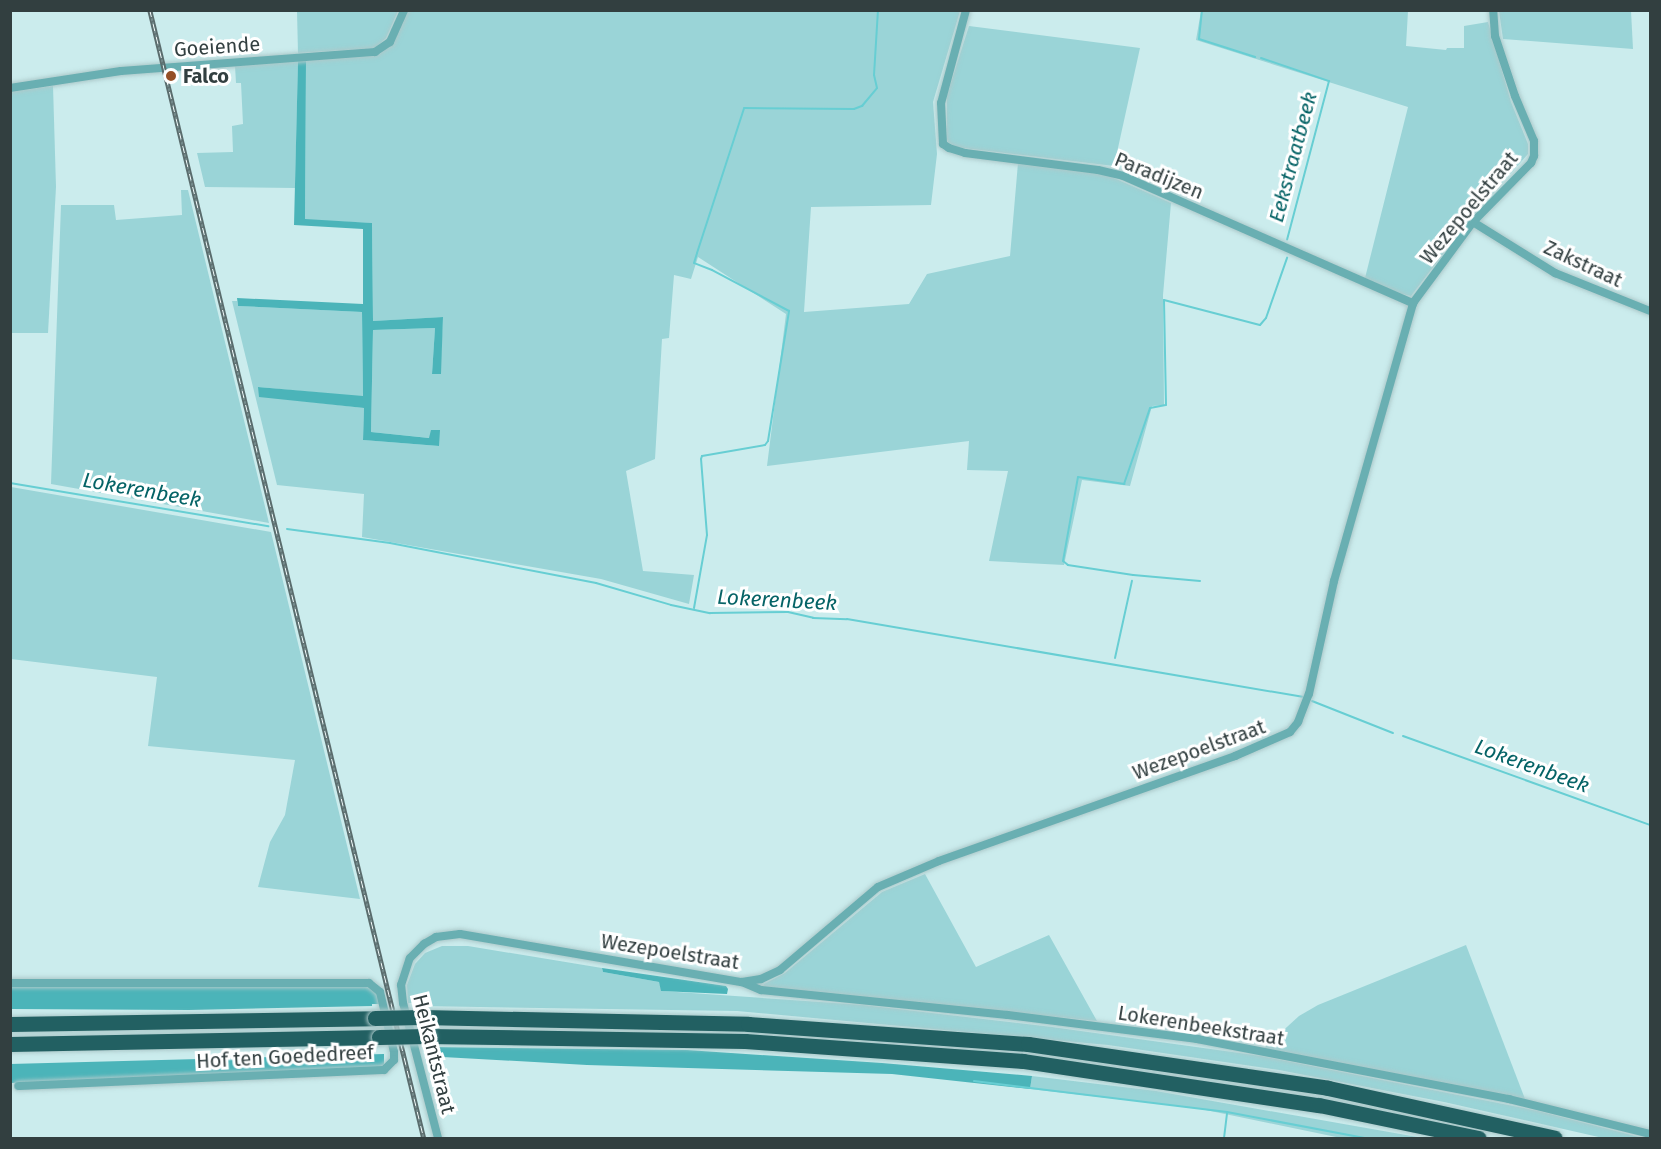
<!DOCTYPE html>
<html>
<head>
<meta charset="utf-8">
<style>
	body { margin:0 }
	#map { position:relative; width:1661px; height:1149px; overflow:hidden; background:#cbeced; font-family:"Fira Sans",sans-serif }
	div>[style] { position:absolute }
	.green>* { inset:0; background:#9ad4d7 }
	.forest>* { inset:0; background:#4bb4b9 }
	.stream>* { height:2px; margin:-1px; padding:0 1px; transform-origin:1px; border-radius:1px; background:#67ced3 }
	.roads { filter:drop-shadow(0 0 2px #acc9ca) drop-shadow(0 0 2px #acc9ca) }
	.street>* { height:8px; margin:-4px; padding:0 4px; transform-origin:4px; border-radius:4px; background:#69afb2 }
	.highway>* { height:15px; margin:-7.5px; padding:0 7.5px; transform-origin:7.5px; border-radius:7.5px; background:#226062 }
	.rail>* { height:4.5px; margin-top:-2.25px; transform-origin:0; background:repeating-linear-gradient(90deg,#fff 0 7px,#5a6c6d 0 14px); box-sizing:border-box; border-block:2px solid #5a6c6d }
	.bridges { filter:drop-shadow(0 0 2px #acc9ca) drop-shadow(0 0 2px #acc9ca) }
	.highway-bridge>* { height:15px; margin:-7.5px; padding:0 7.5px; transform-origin:7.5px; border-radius:7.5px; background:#226062 }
	.dots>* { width:16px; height:16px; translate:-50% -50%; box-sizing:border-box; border:3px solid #fff; border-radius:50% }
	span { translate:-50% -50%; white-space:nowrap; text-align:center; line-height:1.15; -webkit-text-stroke:6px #fff; paint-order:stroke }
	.street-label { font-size:20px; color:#323f40 }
	.poi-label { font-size:20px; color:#323f40; font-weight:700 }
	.left { translate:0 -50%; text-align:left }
	.water-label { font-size:21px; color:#056366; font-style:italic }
	.frame { position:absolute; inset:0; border:12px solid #323f40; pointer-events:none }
</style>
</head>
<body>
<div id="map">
	<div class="green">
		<i style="clip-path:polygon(297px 11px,398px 11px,386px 38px,375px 48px,298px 53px)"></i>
		<i style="clip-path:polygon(408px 11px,960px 11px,933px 102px,937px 154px,931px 205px,811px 207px,804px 312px,909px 304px,927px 274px,1010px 256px,1018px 163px,1107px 175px,1171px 203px,1163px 295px,1164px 405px,1152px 406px,1130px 486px,1082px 480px,1064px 565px,989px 561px,1008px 471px,967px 470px,969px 441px,767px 466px,786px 314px,698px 257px,691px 279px,674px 275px,669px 338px,662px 339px,655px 459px,626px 471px,643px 571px,694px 575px,689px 604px,601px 579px,362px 537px,364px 494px,277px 485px,232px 301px,237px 301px,238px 306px,362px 312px,363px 397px,259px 387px,259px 396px,364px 408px,363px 440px,439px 446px,430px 438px,371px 432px,373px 330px,435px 328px,432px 374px,440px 374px,443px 317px,373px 321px,372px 223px,305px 220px,306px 61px,380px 54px,391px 45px)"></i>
		<i style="clip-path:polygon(1201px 11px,1408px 11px,1406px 46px,1446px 50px,1447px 48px,1464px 48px,1464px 26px,1488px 22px,1511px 102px,1528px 144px,1528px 154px,1466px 224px,1411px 296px,1398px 293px,1365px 278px,1408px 107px,1196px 40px)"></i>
		<i style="clip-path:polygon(1499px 11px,1631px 11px,1633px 49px,1503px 39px)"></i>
		<i style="clip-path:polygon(969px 26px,1140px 48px,1114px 166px,955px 147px,949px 144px,947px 139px,947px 95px)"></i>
		<i style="clip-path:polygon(298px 61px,295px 188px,205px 187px,197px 153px,233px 152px,232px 126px,243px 124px,241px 83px,236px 83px,235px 66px)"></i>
		<i style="clip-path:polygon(53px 86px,56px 187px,48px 333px,11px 333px,10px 92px)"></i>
		<i style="clip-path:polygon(181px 190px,188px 190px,269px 523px,51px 484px,61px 205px,114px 205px,116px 220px,182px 215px)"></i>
		<i style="clip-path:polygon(11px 487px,271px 532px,360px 899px,258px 887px,270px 842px,285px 815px,295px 760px,148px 746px,157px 677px,11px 659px)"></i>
		<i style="clip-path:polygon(925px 874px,976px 967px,1049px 935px,1097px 1021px,763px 987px,764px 984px,785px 973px,882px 892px)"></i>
		<i style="clip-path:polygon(1466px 945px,1525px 1099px,1264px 1048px,1299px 1016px,1318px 1005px)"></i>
		<i style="clip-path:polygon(442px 946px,468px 946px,602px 968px,603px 972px,659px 982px,662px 991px,863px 1005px,1052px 1027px,1261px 1056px,1538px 1111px,1643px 1138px,1603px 1138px,1444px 1102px,1279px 1070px,1108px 1045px,737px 1011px,420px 1006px,418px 1003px,408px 1003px,407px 985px,415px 964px,425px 953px)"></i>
		<i style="clip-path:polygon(1032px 1076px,1156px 1091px,1423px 1138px,1341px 1138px,1196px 1108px,1030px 1089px)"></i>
	</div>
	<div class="forest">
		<i style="clip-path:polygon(298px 61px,306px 61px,305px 219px,372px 223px,373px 321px,443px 317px,441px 374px,432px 374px,435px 328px,373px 330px,371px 432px,429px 438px,431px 430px,440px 430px,439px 446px,363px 440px,364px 408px,259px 397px,258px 387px,363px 396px,362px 312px,238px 306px,237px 298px,363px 304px,363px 229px,294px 225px)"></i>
		<i style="clip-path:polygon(602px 968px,726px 986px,728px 989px,727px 994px,661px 991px,659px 982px,603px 972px)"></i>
		<i style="clip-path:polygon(10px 986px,373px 986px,382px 1004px,372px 1004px,372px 1006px,189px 1010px,11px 1009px)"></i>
		<i style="clip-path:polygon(429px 1047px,687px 1050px,882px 1063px,1032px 1076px,1030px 1089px,892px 1074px,587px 1065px,425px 1056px,423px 1049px)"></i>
		<i style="clip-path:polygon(384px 1054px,384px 1068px,11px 1083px,10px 1064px)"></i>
	</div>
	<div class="stream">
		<i style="left:1202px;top:10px;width:29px;rotate:96deg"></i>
		<i style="left:1199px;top:39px;width:59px;rotate:17.8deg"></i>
		<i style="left:1261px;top:58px;width:72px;rotate:18.7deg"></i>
		<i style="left:1329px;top:81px;width:164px;rotate:104.8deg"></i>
		<i style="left:10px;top:483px;width:262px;rotate:9.5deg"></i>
		<i style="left:287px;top:529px;width:104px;rotate:7.7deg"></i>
		<i style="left:390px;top:543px;width:210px;rotate:11deg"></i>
		<i style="left:596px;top:583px;width:78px;rotate:16.3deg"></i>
		<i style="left:671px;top:605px;width:40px;rotate:12deg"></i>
		<i style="left:710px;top:613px;width:78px;rotate:-0.7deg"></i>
		<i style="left:788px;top:612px;width:26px;rotate:13deg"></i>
		<i style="left:813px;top:618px;width:34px;rotate:2deg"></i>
		<i style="left:847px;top:619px;width:462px;rotate:9.7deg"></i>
		<i style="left:1200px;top:581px;width:67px;rotate:-174.9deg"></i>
		<i style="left:1133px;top:575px;width:66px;rotate:-171.3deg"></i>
		<i style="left:1068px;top:565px;width:6px;rotate:-141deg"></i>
		<i style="left:1063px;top:561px;width:85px;rotate:-79.9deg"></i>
		<i style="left:1078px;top:477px;width:47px;rotate:8.7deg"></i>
		<i style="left:1124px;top:484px;width:80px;rotate:-71.1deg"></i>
		<i style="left:1150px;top:408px;width:16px;rotate:-11deg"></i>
		<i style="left:1166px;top:405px;width:105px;rotate:-91.1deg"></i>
		<i style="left:1164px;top:300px;width:99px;rotate:14.6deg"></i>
		<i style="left:1260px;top:325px;width:9px;rotate:-49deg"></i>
		<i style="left:1266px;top:318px;width:64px;rotate:-70.7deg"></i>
		<i style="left:694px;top:608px;width:74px;rotate:-79.9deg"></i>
		<i style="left:707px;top:535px;width:76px;rotate:-94.5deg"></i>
		<i style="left:701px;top:459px;width:3px;rotate:-72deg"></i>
		<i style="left:702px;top:456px;width:64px;rotate:-9.9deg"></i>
		<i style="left:765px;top:445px;width:5px;rotate:-53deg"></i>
		<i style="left:768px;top:441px;width:132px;rotate:-80.8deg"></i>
		<i style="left:789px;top:311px;width:87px;rotate:-152deg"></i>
		<i style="left:712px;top:270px;width:19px;rotate:-159deg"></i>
		<i style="left:694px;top:263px;width:10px;rotate:-73deg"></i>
		<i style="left:697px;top:253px;width:152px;rotate:-72deg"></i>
		<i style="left:744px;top:108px;width:110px;rotate:0.5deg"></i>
		<i style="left:854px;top:109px;width:9px;rotate:-21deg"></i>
		<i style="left:862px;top:106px;width:23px;rotate:-50deg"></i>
		<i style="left:877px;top:88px;width:13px;rotate:-103deg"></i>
		<i style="left:874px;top:75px;width:65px;rotate:-86.5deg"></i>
		<i style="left:1115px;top:658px;width:79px;rotate:-77.6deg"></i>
		<i style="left:1312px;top:701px;width:87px;rotate:21.6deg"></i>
		<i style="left:1403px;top:736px;width:263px;rotate:19.8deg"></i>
		<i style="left:974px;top:1081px;width:255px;rotate:7deg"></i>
		<i style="left:1224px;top:1138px;width:26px;rotate:-83deg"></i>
		<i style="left:1227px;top:1112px;width:140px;rotate:10.7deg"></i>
	</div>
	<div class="roads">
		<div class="street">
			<i style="left:966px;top:10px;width:96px;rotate:105deg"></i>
			<i style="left:941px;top:103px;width:41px;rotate:87.2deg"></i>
			<i style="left:943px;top:144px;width:7px;rotate:34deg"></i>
			<i style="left:949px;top:148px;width:17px;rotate:17deg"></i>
			<i style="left:965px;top:153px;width:134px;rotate:7.3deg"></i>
			<i style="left:1098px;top:170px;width:26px;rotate:13deg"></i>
			<i style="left:1123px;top:176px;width:317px;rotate:23.7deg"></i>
			<i style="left:10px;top:88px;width:112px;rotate:-8.7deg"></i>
			<i style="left:121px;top:71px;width:255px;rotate:-4.3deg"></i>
			<i style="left:375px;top:52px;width:18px;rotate:-34deg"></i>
			<i style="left:390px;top:42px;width:35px;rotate:-66deg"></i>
			<i style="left:1473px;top:222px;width:97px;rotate:31.9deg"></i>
			<i style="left:1555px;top:273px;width:102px;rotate:21.8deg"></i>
			<i style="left:742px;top:982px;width:21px;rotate:23deg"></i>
			<i style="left:761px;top:990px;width:248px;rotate:5.8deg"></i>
			<i style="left:1008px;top:1015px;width:191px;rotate:7.2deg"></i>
			<i style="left:1197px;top:1039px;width:318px;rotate:10.9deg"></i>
			<i style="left:1509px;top:1099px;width:145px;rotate:13.9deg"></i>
			<i style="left:10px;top:983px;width:359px"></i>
			<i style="left:369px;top:983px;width:14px;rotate:39deg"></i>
			<i style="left:380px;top:992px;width:62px;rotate:76.9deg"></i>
			<i style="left:394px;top:1052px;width:8px;rotate:90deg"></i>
			<i style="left:394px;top:1060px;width:14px;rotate:135deg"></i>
			<i style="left:384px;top:1070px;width:366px;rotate:177.5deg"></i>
			<i style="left:438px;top:1138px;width:139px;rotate:-104.5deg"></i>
			<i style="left:403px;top:1003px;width:18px;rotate:-96deg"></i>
			<i style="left:401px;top:985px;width:28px;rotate:-72deg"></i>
			<i style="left:410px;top:958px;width:20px;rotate:-45deg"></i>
			<i style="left:424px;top:944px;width:14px;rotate:-30deg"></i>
			<i style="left:436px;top:937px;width:24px;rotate:-7deg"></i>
			<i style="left:460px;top:934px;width:286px;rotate:9.7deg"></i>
			<i style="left:742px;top:982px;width:19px;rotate:-9deg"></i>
			<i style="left:761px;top:979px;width:21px;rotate:-25deg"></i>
			<i style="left:780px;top:970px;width:128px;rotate:-40.3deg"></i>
			<i style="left:878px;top:887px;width:66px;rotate:-23.1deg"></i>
			<i style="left:939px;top:861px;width:314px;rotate:-19.5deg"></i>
			<i style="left:1235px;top:756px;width:60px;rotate:-23.6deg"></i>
			<i style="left:1290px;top:732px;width:13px;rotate:-51deg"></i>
			<i style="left:1298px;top:722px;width:30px;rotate:-69deg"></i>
			<i style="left:1309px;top:694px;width:116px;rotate:-77.5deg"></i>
			<i style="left:1334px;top:581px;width:289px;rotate:-74.1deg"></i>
			<i style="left:1413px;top:303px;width:101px;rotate:-53.5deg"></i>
			<i style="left:1473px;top:222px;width:83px;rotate:-45.5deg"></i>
			<i style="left:1531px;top:163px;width:8px;rotate:-67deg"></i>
			<i style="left:1534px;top:156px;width:15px;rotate:-90deg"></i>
			<i style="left:1534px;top:141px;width:49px;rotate:-112.9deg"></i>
			<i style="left:1515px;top:96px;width:63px;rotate:-108.4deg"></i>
			<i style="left:1495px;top:36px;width:26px;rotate:-94deg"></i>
		</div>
		<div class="highway">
			<i style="left:422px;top:1017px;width:326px;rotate:1.2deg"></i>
			<i style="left:748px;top:1024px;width:281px;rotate:4.1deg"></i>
			<i style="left:1028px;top:1044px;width:303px;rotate:8.3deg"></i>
			<i style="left:1328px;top:1088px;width:232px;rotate:12.4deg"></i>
			<i style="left:10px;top:1024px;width:365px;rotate:-0.9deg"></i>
			<i style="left:427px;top:1036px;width:318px;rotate:0.9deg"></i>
			<i style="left:745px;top:1041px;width:279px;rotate:4.1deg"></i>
			<i style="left:1023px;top:1061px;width:299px;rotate:8.5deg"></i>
			<i style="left:1319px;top:1105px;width:163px;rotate:11.7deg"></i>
			<i style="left:10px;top:1044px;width:369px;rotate:-1.1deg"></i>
		</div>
	</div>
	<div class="rail">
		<i style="left:150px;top:10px;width:1161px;rotate:76.35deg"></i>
	</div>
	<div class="bridges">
		<div class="highway-bridge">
			<i style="left:375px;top:1018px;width:47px;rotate:-1.2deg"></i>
			<i style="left:379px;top:1037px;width:48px;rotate:-1.2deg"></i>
		</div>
	</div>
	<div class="dots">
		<i style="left:171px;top:76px;background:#954f26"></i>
	</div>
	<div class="street-label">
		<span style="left:217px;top:47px;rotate:-4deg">Goeiende</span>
		<span style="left:1159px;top:176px;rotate:22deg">Paradijzen</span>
		<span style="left:1469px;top:208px;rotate:-50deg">Wezepoelstraat</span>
		<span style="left:1583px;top:264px;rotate:25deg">Zakstraat</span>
		<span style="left:1199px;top:750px;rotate:-20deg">Wezepoelstraat</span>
		<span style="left:670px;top:952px;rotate:9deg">Wezepoelstraat</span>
		<span style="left:1201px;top:1026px;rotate:9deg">Lokerenbeekstraat</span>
		<span style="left:434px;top:1054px;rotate:76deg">Heikantstraat</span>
		<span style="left:285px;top:1057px;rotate:-3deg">Hof ten Goededreef</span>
	</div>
	<div class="poi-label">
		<span class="left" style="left:183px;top:76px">Falco</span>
	</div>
	<div class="water-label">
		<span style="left:1293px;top:157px;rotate:-75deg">Eekstraatbeek</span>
		<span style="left:142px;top:490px;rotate:10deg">Lokerenbeek</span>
		<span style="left:777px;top:600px;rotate:3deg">Lokerenbeek</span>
		<span style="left:1532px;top:766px;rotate:20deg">Lokerenbeek</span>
	</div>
	<div class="frame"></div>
</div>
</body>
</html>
